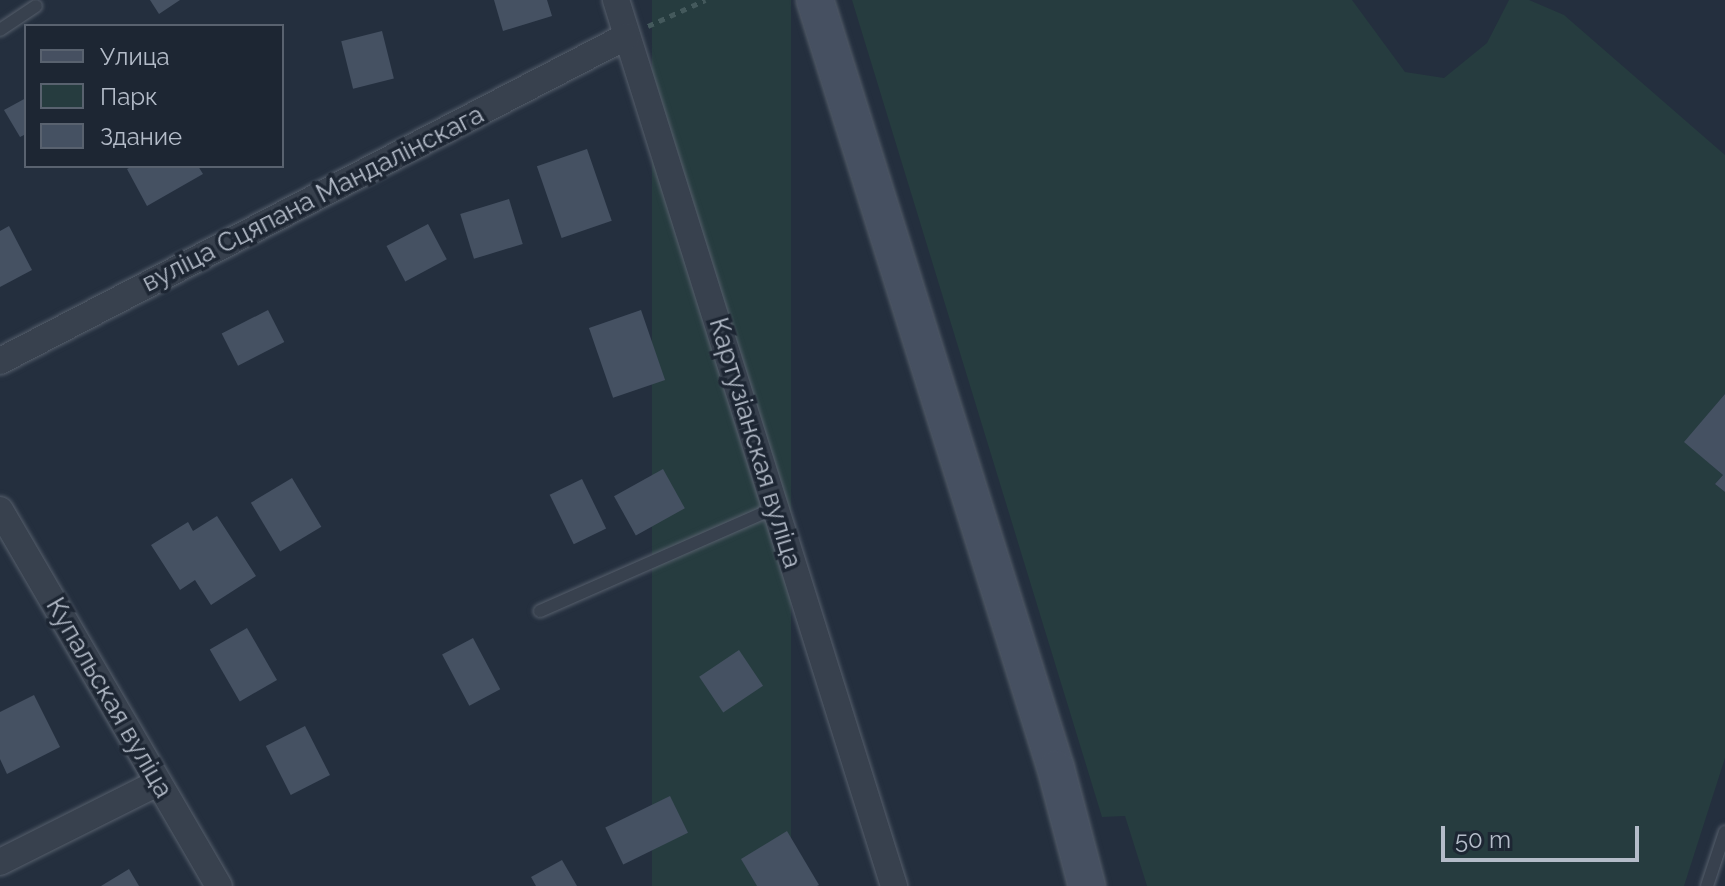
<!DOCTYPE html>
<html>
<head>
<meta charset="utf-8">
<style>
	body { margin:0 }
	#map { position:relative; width:1725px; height:886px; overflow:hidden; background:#242f3e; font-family:Raleway,sans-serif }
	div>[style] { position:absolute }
	.green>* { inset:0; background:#263c3f; transform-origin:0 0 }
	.building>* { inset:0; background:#455162; transform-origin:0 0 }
	.path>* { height:5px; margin-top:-2.5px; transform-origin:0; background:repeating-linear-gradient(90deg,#44595c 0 6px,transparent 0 12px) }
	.roads { filter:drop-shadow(0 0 2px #565f6c) drop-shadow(0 0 2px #565f6c) }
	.lane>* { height:12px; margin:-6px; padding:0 6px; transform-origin:6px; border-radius:6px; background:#38414e }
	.street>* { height:26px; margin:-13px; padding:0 13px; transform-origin:13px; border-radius:13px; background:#38414e }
	.secondary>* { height:36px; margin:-18px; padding:0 18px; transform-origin:18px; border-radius:18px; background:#465061 }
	span { translate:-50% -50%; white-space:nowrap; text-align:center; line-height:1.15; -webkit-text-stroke:7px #1d2633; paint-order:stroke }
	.street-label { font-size:26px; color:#b4bcc9 }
	.legend { position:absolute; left:24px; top:24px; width:260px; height:144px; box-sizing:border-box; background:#1d2633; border:2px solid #59626f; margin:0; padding:10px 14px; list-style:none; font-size:24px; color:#b4bcc9 }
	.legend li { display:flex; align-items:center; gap:16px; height:40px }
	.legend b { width:40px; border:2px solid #59626f }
	.scale { position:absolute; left:1441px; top:826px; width:198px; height:36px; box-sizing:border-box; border:4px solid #b4bcc9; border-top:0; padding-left:10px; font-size:24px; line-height:28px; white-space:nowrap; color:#b4bcc9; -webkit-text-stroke:6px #1d2633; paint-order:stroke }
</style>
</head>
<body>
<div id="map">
	<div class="green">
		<i style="left:652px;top:0;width:139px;height:928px"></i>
		<i style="clip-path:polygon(852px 0,1352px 0,1405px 72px,1444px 78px,1487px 43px,1509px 0,1529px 0,1564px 15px,1725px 155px,1725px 394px,1685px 442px,1723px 475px,1715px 484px,1725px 492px,1725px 758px,1684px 886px,1147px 886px,1125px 816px,1102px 817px)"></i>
	</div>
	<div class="building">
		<i style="clip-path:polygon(150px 0,180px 0,159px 14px)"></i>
		<i style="clip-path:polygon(494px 0,547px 0,552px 16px,503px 31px)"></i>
		<i style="left:382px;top:31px;width:49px;height:42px;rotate:76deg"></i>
		<i style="clip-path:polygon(26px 98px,26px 134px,20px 137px,4px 110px)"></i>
		<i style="left:587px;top:149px;width:76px;height:53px;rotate:71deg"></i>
		<i style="clip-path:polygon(133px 166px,198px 166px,203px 174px,147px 206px,127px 169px)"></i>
		<i style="left:509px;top:199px;width:47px;height:51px;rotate:73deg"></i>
		<i style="left:428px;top:224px;width:40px;height:47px;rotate:62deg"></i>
		<i style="clip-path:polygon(9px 226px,32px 270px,0 287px,0 231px)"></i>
		<i style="left:268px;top:310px;width:36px;height:52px;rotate:63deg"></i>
		<i style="left:641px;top:310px;width:74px;height:55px;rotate:71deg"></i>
		<i style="clip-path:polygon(1725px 394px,1725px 492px,1715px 484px,1723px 475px,1684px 442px)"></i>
		<i style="left:663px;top:469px;width:45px;height:56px;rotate:61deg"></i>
		<i style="left:292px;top:478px;width:57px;height:48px;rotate:59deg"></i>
		<i style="left:582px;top:479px;width:55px;height:36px;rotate:64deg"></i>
		<i style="clip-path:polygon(217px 516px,256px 576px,211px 605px,195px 580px,180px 590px,151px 545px,188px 522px,193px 531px)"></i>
		<i style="left:247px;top:628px;width:60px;height:43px;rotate:60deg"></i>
		<i style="left:473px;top:638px;width:58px;height:35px;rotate:62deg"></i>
		<i style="left:739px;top:650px;width:43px;height:48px;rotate:56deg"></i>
		<i style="clip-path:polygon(34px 695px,60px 747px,7px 774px,0 759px,0 712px)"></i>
		<i style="left:305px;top:726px;width:55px;height:44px;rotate:63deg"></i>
		<i style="left:670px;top:796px;width:41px;height:72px;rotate:64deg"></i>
		<i style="clip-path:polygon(787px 831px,819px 885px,817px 886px,757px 886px,741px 859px)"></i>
		<i style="clip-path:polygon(562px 860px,577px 886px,536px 886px,531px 877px)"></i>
		<i style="clip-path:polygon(129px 869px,139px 886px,101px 886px)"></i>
	</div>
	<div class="path">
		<i style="left:648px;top:26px;width:63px;rotate:-24.5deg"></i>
	</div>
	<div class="roads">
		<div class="lane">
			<i style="left:0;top:30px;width:43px;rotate:-33.7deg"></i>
			<i style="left:540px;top:611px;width:257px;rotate:-23.7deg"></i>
			<i style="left:1707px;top:886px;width:57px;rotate:-71.6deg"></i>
		</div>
		<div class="street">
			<i style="left:616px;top:0;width:929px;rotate:72.58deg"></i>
			<i style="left:0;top:361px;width:706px;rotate:-27.4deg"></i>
			<i style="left:0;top:510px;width:435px;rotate:59.8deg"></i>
			<i style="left:0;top:862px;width:177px;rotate:-26.6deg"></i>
		</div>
		<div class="secondary">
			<i style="left:815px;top:0;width:806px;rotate:72.6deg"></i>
			<i style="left:1056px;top:769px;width:121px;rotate:75.2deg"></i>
		</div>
	</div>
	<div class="street-label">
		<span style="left:313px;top:199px;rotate:-27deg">вуліца Сцяпана Мандалінскага</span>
		<span style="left:755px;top:443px;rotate:73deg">Картузіанская вуліца</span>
		<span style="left:109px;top:698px;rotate:60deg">Купальская вуліца</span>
	</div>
	<ul class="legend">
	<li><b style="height:10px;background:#465061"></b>Улица</li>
	<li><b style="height:22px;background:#263c3f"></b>Парк</li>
	<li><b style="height:22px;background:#455162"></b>Здание</li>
	</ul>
	<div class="scale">50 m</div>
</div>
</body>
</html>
